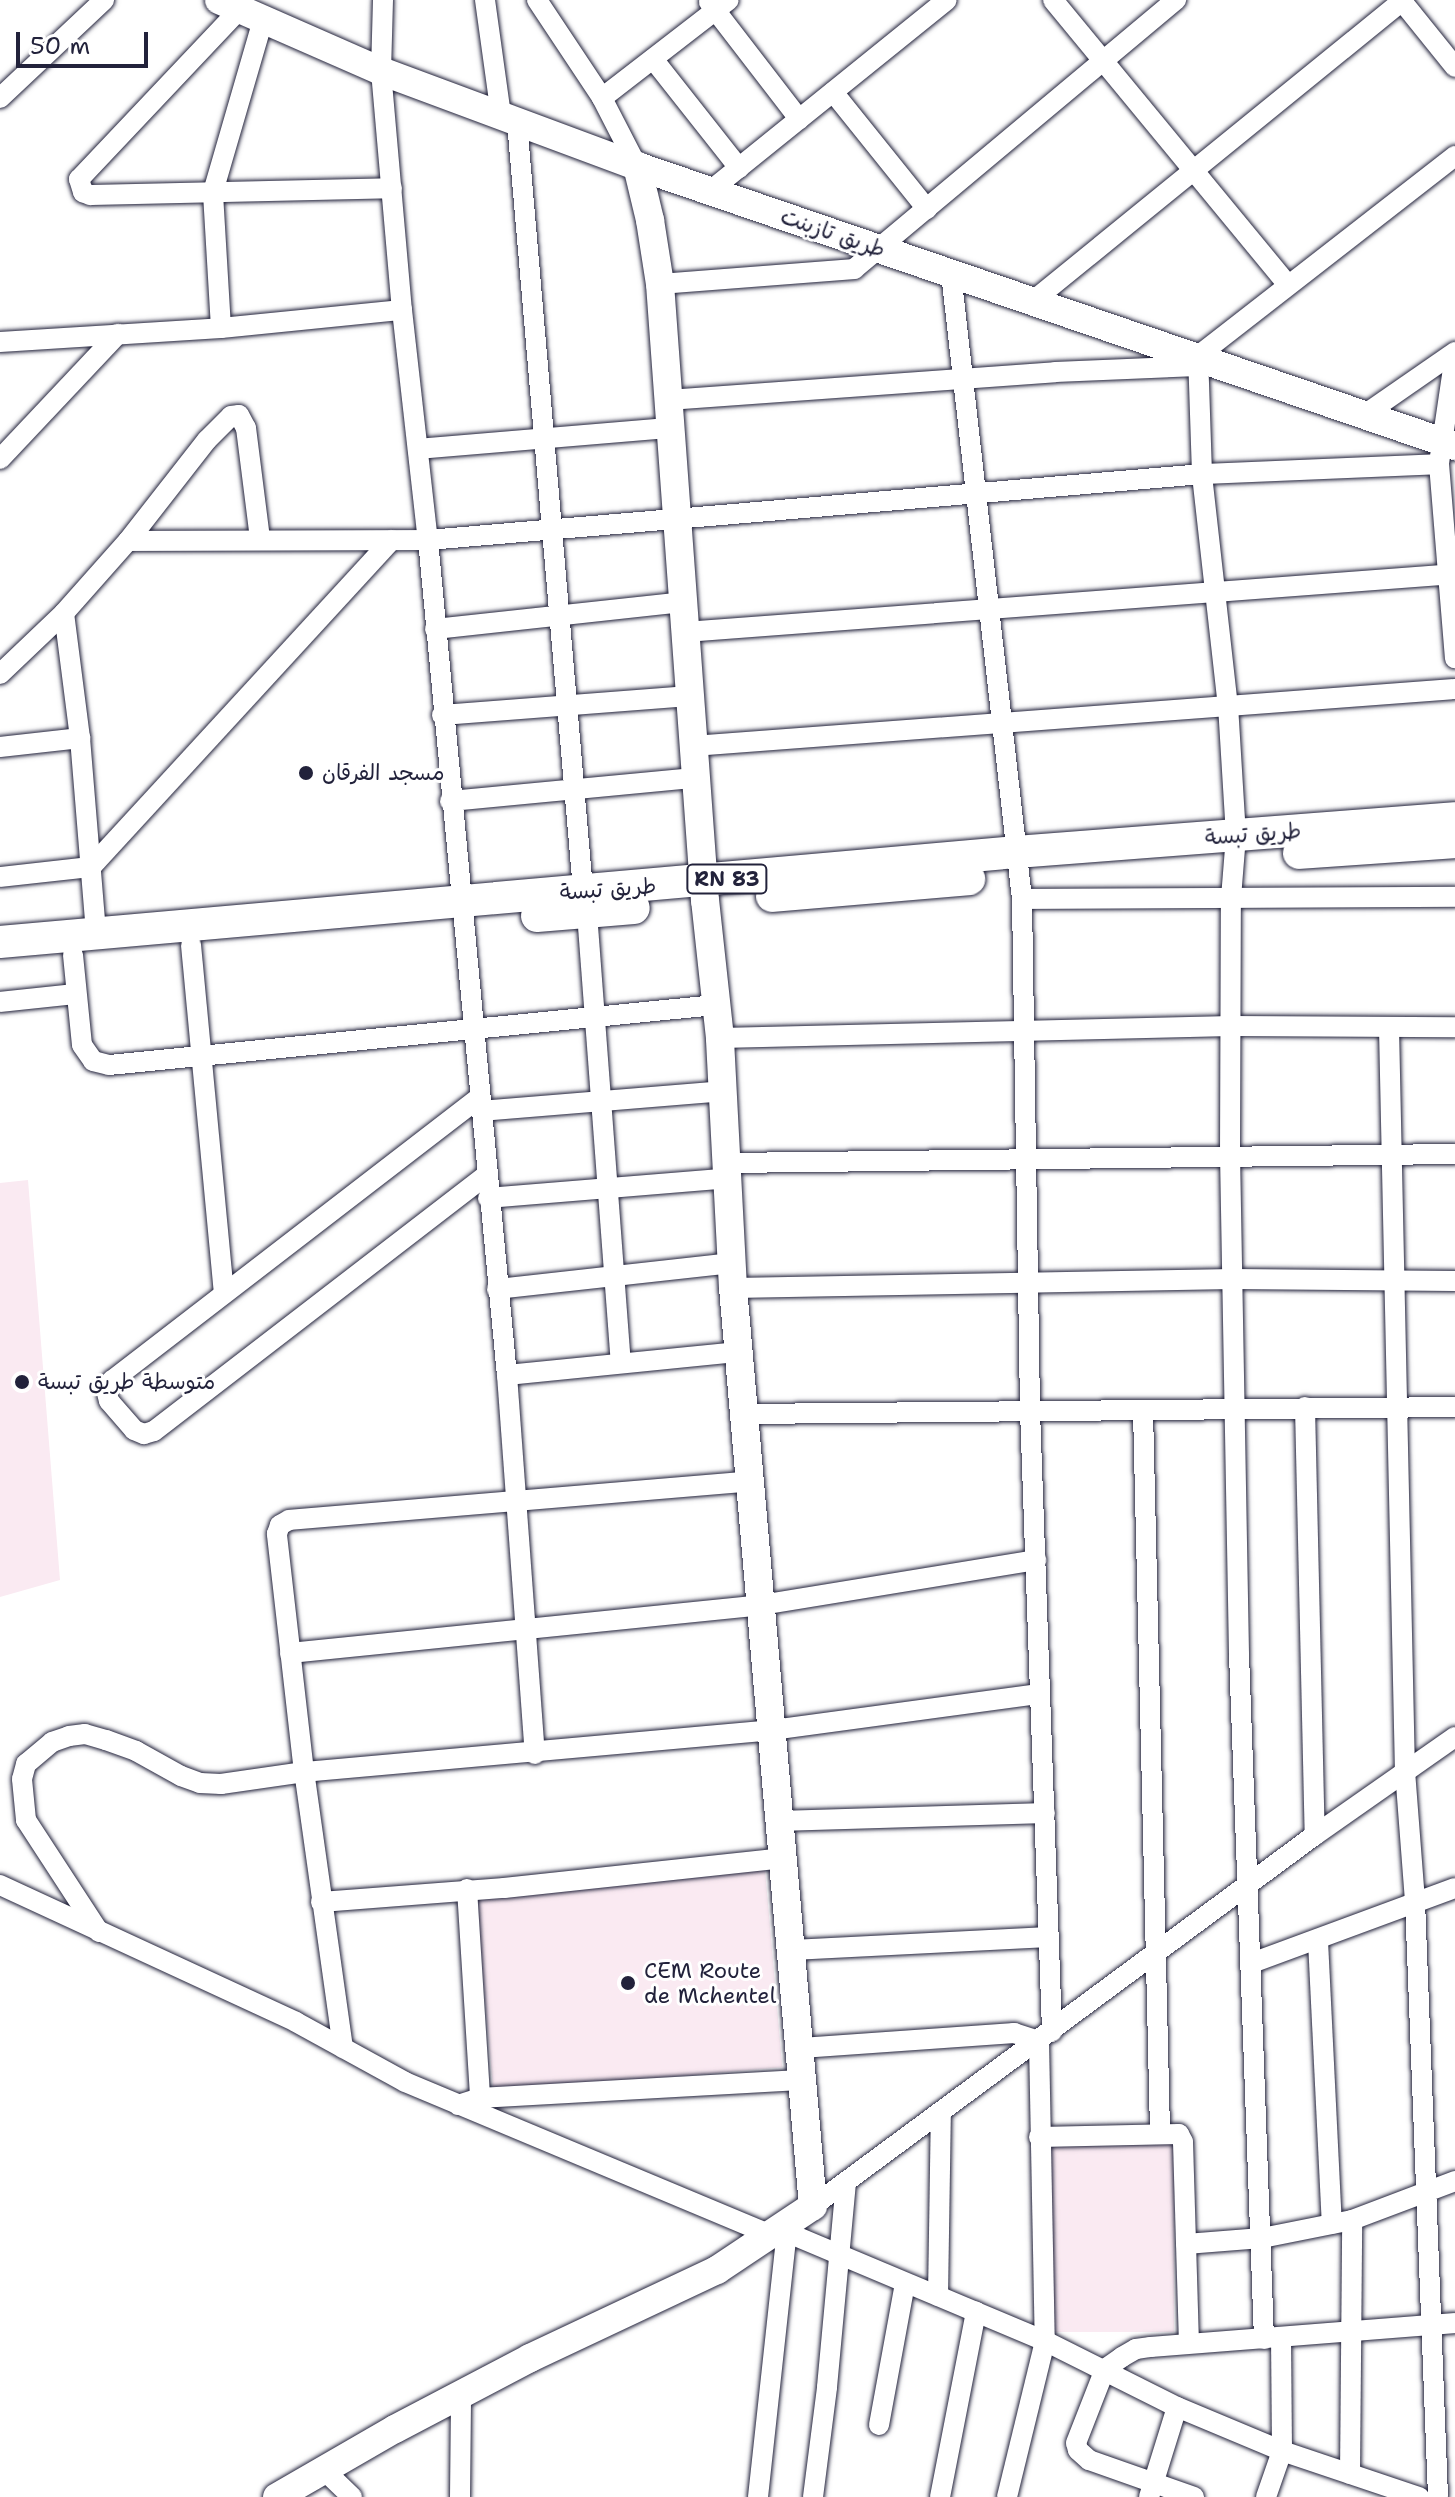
<!DOCTYPE html>
<html>
<head>
<meta charset="utf-8">
<style>
	body { margin:0 }
	#map { position:relative; width:1455px; height:2497px; overflow:hidden; background:#fff; font-family:"Shantell Sans","Playpen Sans Arabic",sans-serif }
	div>[style] { position:absolute }
	.built>* { inset:0; background:#faeaf2; transform-origin:0 0 }
	.roads { filter:drop-shadow(0 0 2px #22223b) drop-shadow(0 0 2px #22223b) }
	.street>* { height:20px; margin:-10px; padding:0 10px; transform-origin:10px; border-radius:10px; background:#fff }
	.secondary>* { height:28px; margin:-14px; padding:0 14px; transform-origin:14px; border-radius:14px; background:#fff }
	.primary>* { height:32px; margin:-16px; padding:0 16px; transform-origin:16px; border-radius:16px; background:#fff }
	.dots>* { width:22px; height:22px; translate:-50% -50%; box-sizing:border-box; border:4px solid #fff; border-radius:50% }
	span { translate:-50% -50%; white-space:nowrap; text-align:center; line-height:1.15; -webkit-text-stroke:6px #fff; paint-order:stroke }
	.shield-label span { padding:2px 6px; background:#fff; border:2px solid; border-radius:6px; -webkit-text-stroke-width:0 }
	.shield-label { font-size:20px; color:#22223b; font-weight:700 }
	.street-label { font-size:22px; color:#22223b }
	.poi-label { font-size:22px; color:#22223b }
	.left { translate:0 -50%; text-align:left }
	.scale { position:absolute; left:16px; top:32px; width:132px; height:36px; box-sizing:border-box; border:4px solid #22223b; border-top:0; padding-left:10px; font-size:24px; line-height:28px; white-space:nowrap; color:#22223b; -webkit-text-stroke:6px #fff; paint-order:stroke }
</style>
</head>
<body>
<div id="map">
	<div class="built">
		<i style="clip-path:polygon(28px 1180px,60px 1580px,0 1597px,0 1183px)"></i>
		<i style="left:765px;top:1870px;width:198px;height:290px;rotate:85deg"></i>
		<i style="left:1049px;top:2141px;width:125px;height:191px"></i>
	</div>
	<div class="roads">
		<div class="street">
			<i style="left:383px;top:0;width:71px;rotate:91.6deg"></i>
			<i style="left:381px;top:71px;width:240px;rotate:85deg"></i>
			<i style="left:402px;top:310px;width:231px;rotate:83.6deg"></i>
			<i style="left:428px;top:540px;width:839px;rotate:84.6deg"></i>
			<i style="left:507px;top:1375px;width:233px;rotate:-5.7deg"></i>
			<i style="left:485px;top:0;width:117px;rotate:82.1deg"></i>
			<i style="left:537px;top:0;width:118px;rotate:56.4deg"></i>
			<i style="left:602px;top:98px;width:76px;rotate:62.8deg"></i>
			<i style="left:1053px;top:0;width:368px;rotate:50.5deg"></i>
			<i style="left:1401px;top:0;width:86px;rotate:51.1deg"></i>
			<i style="left:709px;top:2px;width:148px;rotate:52.4deg"></i>
			<i style="left:239px;top:10px;width:233px;rotate:133.4deg"></i>
			<i style="left:79px;top:179px;width:14px;rotate:73deg"></i>
			<i style="left:83px;top:192px;width:8px;rotate:23deg"></i>
			<i style="left:90px;top:195px;width:302px;rotate:-1.3deg"></i>
			<i style="left:653px;top:59px;width:139px;rotate:51.7deg"></i>
			<i style="left:833px;top:92px;width:150px;rotate:51.2deg"></i>
			<i style="left:0;top:98px;width:143px;rotate:-43.3deg"></i>
			<i style="left:602px;top:98px;width:160px;rotate:-37.7deg"></i>
			<i style="left:517px;top:122px;width:772px;rotate:85.09deg"></i>
			<i style="left:710px;top:191px;width:304px;rotate:-38.9deg"></i>
			<i style="left:951px;top:273px;width:630px;rotate:83.53deg"></i>
			<i style="left:1022px;top:899px;width:511px;rotate:89.1deg"></i>
			<i style="left:1030px;top:1410px;width:622px;rotate:87.97deg"></i>
			<i style="left:660px;top:284px;width:195px;rotate:-4.4deg"></i>
			<i style="left:854px;top:269px;width:420px;rotate:-39.9deg"></i>
			<i style="left:1033px;top:301px;width:478px;rotate:-39.1deg"></i>
			<i style="left:221px;top:328px;width:136px;rotate:-93.4deg"></i>
			<i style="left:213px;top:192px;width:179px;rotate:-73.8deg"></i>
			<i style="left:0;top:342px;width:221px;rotate:-3.6deg"></i>
			<i style="left:221px;top:328px;width:182px;rotate:-5.7deg"></i>
			<i style="left:1455px;top:355px;width:110px;rotate:98.4deg"></i>
			<i style="left:1439px;top:464px;width:195px;rotate:85.3deg"></i>
			<i style="left:668px;top:400px;width:388px;rotate:-4.1deg"></i>
			<i style="left:1055px;top:372px;width:143px;rotate:-2.4deg"></i>
			<i style="left:1364px;top:415px;width:111px;rotate:-34.7deg"></i>
			<i style="left:418px;top:449px;width:253px;rotate:-4.8deg"></i>
			<i style="left:0;top:459px;width:172px;rotate:-46.7deg"></i>
			<i style="left:128px;top:541px;width:300px;rotate:-0.2deg"></i>
			<i style="left:428px;top:540px;width:777px;rotate:-4.87deg"></i>
			<i style="left:1202px;top:474px;width:237px;rotate:-2.4deg"></i>
			<i style="left:64px;top:613px;width:126px;rotate:82.7deg"></i>
			<i style="left:80px;top:738px;width:197px;rotate:85.3deg"></i>
			<i style="left:435px;top:629px;width:249px;rotate:-6.2deg"></i>
			<i style="left:685px;top:632px;width:772px;rotate:-4.31deg"></i>
			<i style="left:0;top:674px;width:88px;rotate:-43.6deg"></i>
			<i style="left:64px;top:613px;width:96px;rotate:-48.4deg"></i>
			<i style="left:128px;top:541px;width:128px;rotate:-52deg"></i>
			<i style="left:207px;top:440px;width:34px;rotate:-45deg"></i>
			<i style="left:231px;top:416px;width:8px;rotate:-7deg"></i>
			<i style="left:239px;top:415px;width:15px;rotate:62deg"></i>
			<i style="left:246px;top:428px;width:112px;rotate:82.8deg"></i>
			<i style="left:442px;top:715px;width:248px;rotate:-4.4deg"></i>
			<i style="left:693px;top:746px;width:764px;rotate:-4.28deg"></i>
			<i style="left:0;top:747px;width:81px;rotate:-6.4deg"></i>
			<i style="left:450px;top:801px;width:246px;rotate:-5.4deg"></i>
			<i style="left:0;top:877px;width:92px;rotate:-6.3deg"></i>
			<i style="left:91px;top:867px;width:444px;rotate:-47.4deg"></i>
			<i style="left:1022px;top:899px;width:433px;rotate:-0.3deg"></i>
			<i style="left:587px;top:913px;width:449px;rotate:85.7deg"></i>
			<i style="left:191px;top:945px;width:349px;rotate:84.6deg"></i>
			<i style="left:73px;top:955px;width:90px;rotate:84.3deg"></i>
			<i style="left:82px;top:1045px;width:19px;rotate:55deg"></i>
			<i style="left:93px;top:1061px;width:16px;rotate:14deg"></i>
			<i style="left:109px;top:1065px;width:610px;rotate:-5.65deg"></i>
			<i style="left:0;top:1002px;width:75px;rotate:-6.1deg"></i>
			<i style="left:1389px;top:1028px;width:743px;rotate:88.77deg"></i>
			<i style="left:1405px;top:1771px;width:130px;rotate:85.6deg"></i>
			<i style="left:1415px;top:1901px;width:596px;rotate:87.79deg"></i>
			<i style="left:720px;top:1038px;width:511px;rotate:-1.35deg"></i>
			<i style="left:1231px;top:1026px;width:224px;rotate:0.3deg"></i>
			<i style="left:480px;top:1097px;width:464px;rotate:142.4deg"></i>
			<i style="left:112px;top:1380px;width:11px;rotate:124deg"></i>
			<i style="left:106px;top:1389px;width:12px;rotate:76deg"></i>
			<i style="left:109px;top:1401px;width:38px;rotate:49deg"></i>
			<i style="left:134px;top:1430px;width:11px;rotate:22deg"></i>
			<i style="left:144px;top:1434px;width:10px;rotate:-17deg"></i>
			<i style="left:154px;top:1431px;width:419px;rotate:-37.6deg"></i>
			<i style="left:481px;top:1111px;width:244px;rotate:-4.7deg"></i>
			<i style="left:728px;top:1163px;width:727px;rotate:-0.71deg"></i>
			<i style="left:488px;top:1198px;width:242px;rotate:-4.7deg"></i>
			<i style="left:733px;top:1288px;width:500px;rotate:-1.03deg"></i>
			<i style="left:1233px;top:1279px;width:222px;rotate:0.5deg"></i>
			<i style="left:497px;top:1289px;width:238px;rotate:-6.3deg"></i>
			<i style="left:507px;top:1375px;width:380px;rotate:85.8deg"></i>
			<i style="left:1305px;top:1407px;width:428px;rotate:88.7deg"></i>
			<i style="left:1143px;top:1410px;width:722px;rotate:88.65deg"></i>
			<i style="left:744px;top:1414px;width:711px;rotate:-0.56deg"></i>
			<i style="left:290px;top:1653px;width:473px;rotate:-5.8deg"></i>
			<i style="left:761px;top:1605px;width:279px;rotate:-9.3deg"></i>
			<i style="left:780px;top:1821px;width:265px;rotate:-1.7deg"></i>
			<i style="left:0;top:1885px;width:326px;rotate:24.8deg"></i>
			<i style="left:296px;top:2022px;width:124px;rotate:28.8deg"></i>
			<i style="left:405px;top:2082px;width:399px;rotate:22.7deg"></i>
			<i style="left:467px;top:1889px;width:209px;rotate:86.4deg"></i>
			<i style="left:321px;top:1902px;width:184px;rotate:-4.4deg"></i>
			<i style="left:504px;top:1888px;width:282px;rotate:-6.1deg"></i>
			<i style="left:99px;top:1932px;width:134px;rotate:-123.1deg"></i>
			<i style="left:26px;top:1820px;width:41px;rotate:-95.6deg"></i>
			<i style="left:22px;top:1779px;width:16px;rotate:-75deg"></i>
			<i style="left:26px;top:1764px;width:34px;rotate:-40deg"></i>
			<i style="left:52px;top:1742px;width:18px;rotate:-19deg"></i>
			<i style="left:69px;top:1736px;width:16px;rotate:-7deg"></i>
			<i style="left:85px;top:1734px;width:22px;rotate:16deg"></i>
			<i style="left:106px;top:1740px;width:32px;rotate:20deg"></i>
			<i style="left:136px;top:1751px;width:51px;rotate:29.1deg"></i>
			<i style="left:181px;top:1776px;width:20px;rotate:20deg"></i>
			<i style="left:200px;top:1783px;width:21px;rotate:3deg"></i>
			<i style="left:221px;top:1784px;width:84px;rotate:-8.2deg"></i>
			<i style="left:304px;top:1772px;width:470px;rotate:-5.1deg"></i>
			<i style="left:772px;top:1730px;width:269px;rotate:-7.7deg"></i>
			<i style="left:1318px;top:1941px;width:283px;rotate:87.2deg"></i>
			<i style="left:792px;top:1950px;width:257px;rotate:-2.9deg"></i>
			<i style="left:1252px;top:1963px;width:216px;rotate:-20.3deg"></i>
			<i style="left:343px;top:2048px;width:279px;rotate:-98deg"></i>
			<i style="left:304px;top:1772px;width:240px;rotate:-96.5deg"></i>
			<i style="left:277px;top:1534px;width:9px;rotate:-72deg"></i>
			<i style="left:280px;top:1525px;width:10px;rotate:-29deg"></i>
			<i style="left:289px;top:1520px;width:463px;rotate:-4.8deg"></i>
			<i style="left:801px;top:2048px;width:214px;rotate:-4deg"></i>
			<i style="left:1014px;top:2033px;width:26px;rotate:18deg"></i>
			<i style="left:1039px;top:2041px;width:300px;rotate:88.9deg"></i>
			<i style="left:1045px;top:2341px;width:161px;rotate:103.7deg"></i>
			<i style="left:458px;top:2105px;width:23px;rotate:-18deg"></i>
			<i style="left:480px;top:2098px;width:324px;rotate:-3.2deg"></i>
			<i style="left:1039px;top:2137px;width:140px;rotate:-1.2deg"></i>
			<i style="left:1179px;top:2134px;width:9px;rotate:63deg"></i>
			<i style="left:1183px;top:2142px;width:201px;rotate:88.3deg"></i>
			<i style="left:813px;top:2206px;width:624px;rotate:-36.47deg"></i>
			<i style="left:1315px;top:1835px;width:171px;rotate:-35deg"></i>
			<i style="left:781px;top:2230px;width:286px;rotate:22.8deg"></i>
			<i style="left:1045px;top:2341px;width:148px;rotate:26.6deg"></i>
			<i style="left:1177px;top:2407px;width:114px;rotate:22.7deg"></i>
			<i style="left:1282px;top:2451px;width:145px;rotate:18.6deg"></i>
			<i style="left:1186px;top:2244px;width:76px;rotate:-4.5deg"></i>
			<i style="left:1262px;top:2238px;width:92px;rotate:-11.3deg"></i>
			<i style="left:1352px;top:2220px;width:110px;rotate:-20.7deg"></i>
			<i style="left:938px;top:2296px;width:184px;rotate:-89.1deg"></i>
			<i style="left:1264px;top:2339px;width:685px;rotate:-92.09deg"></i>
			<i style="left:1239px;top:1654px;width:500px;rotate:-91.03deg"></i>
			<i style="left:1230px;top:1154px;width:256px;rotate:-89.8deg"></i>
			<i style="left:1231px;top:898px;width:62px;rotate:-85.4deg"></i>
			<i style="left:1236px;top:836px;width:129px;rotate:-93.5deg"></i>
			<i style="left:1228px;top:707px;width:234px;rotate:-96.4deg"></i>
			<i style="left:1202px;top:474px;width:118px;rotate:-91.9deg"></i>
			<i style="left:1198px;top:356px;width:326px;rotate:-37.9deg"></i>
			<i style="left:879px;top:2425px;width:144px;rotate:-79.6deg"></i>
			<i style="left:324px;top:2470px;width:39px;rotate:44deg"></i>
			<i style="left:1350px;top:2474px;width:254px;rotate:-89.5deg"></i>
			<i style="left:460px;top:2497px;width:103px;rotate:-89.4deg"></i>
			<i style="left:758px;top:2497px;width:267px;rotate:-83.8deg"></i>
			<i style="left:813px;top:2497px;width:111px;rotate:-82.7deg"></i>
			<i style="left:827px;top:2387px;width:206px;rotate:-84.7deg"></i>
			<i style="left:940px;top:2497px;width:189px;rotate:-79deg"></i>
			<i style="left:1149px;top:2497px;width:94px;rotate:-72.7deg"></i>
			<i style="left:1194px;top:2497px;width:111px;rotate:-160.6deg"></i>
			<i style="left:1089px;top:2460px;width:15px;rotate:-138deg"></i>
			<i style="left:1078px;top:2450px;width:7px;rotate:-106deg"></i>
			<i style="left:1076px;top:2443px;width:79px;rotate:-68.6deg"></i>
			<i style="left:1105px;top:2369px;width:21px;rotate:-35deg"></i>
			<i style="left:1122px;top:2357px;width:16px;rotate:-30deg"></i>
			<i style="left:1136px;top:2349px;width:15px;rotate:-8deg"></i>
			<i style="left:1151px;top:2347px;width:305px;rotate:-4.5deg"></i>
			<i style="left:1266px;top:2497px;width:49px;rotate:-70.8deg"></i>
			<i style="left:1282px;top:2451px;width:113px;rotate:-90.5deg"></i>
		</div>
		<div class="secondary">
			<i style="left:219px;top:0;width:177px;rotate:23.7deg"></i>
			<i style="left:381px;top:71px;width:273px;rotate:20.4deg"></i>
			<i style="left:637px;top:166px;width:865px;rotate:18.9deg"></i>
			<i style="left:277px;top:2497px;width:136px;rotate:-30deg"></i>
			<i style="left:395px;top:2429px;width:153px;rotate:-27.7deg"></i>
			<i style="left:530px;top:2358px;width:207px;rotate:-25.2deg"></i>
			<i style="left:717px;top:2270px;width:115px;rotate:-33.7deg"></i>
			<i style="left:813px;top:2206px;width:921px;rotate:-94.98deg"></i>
			<i style="left:733px;top:1288px;width:250px;rotate:-93deg"></i>
			<i style="left:720px;top:1038px;width:138px;rotate:-96.2deg"></i>
			<i style="left:705px;top:901px;width:619px;rotate:-94.17deg"></i>
			<i style="left:660px;top:284px;width:65px;rotate:-98.9deg"></i>
			<i style="left:650px;top:220px;width:56px;rotate:-103.5deg"></i>
		</div>
		<div class="primary">
			<i style="left:1299px;top:853px;width:156px;rotate:-4deg"></i>
			<i style="left:772px;top:896px;width:198px;rotate:-4.9deg"></i>
			<i style="left:537px;top:916px;width:97px;rotate:-4.7deg"></i>
			<i style="left:0;top:942px;width:1020px;rotate:-5.06deg"></i>
			<i style="left:1016px;top:852px;width:440px;rotate:-4.4deg"></i>
		</div>
	</div>
	<div class="dots">
		<i style="left:306px;top:773px;background:#22223b"></i>
		<i style="left:22px;top:1382px;background:#22223b"></i>
		<i style="left:628px;top:1983px;background:#22223b"></i>
	</div>
	<div class="shield-label">
		<span style="left:727px;top:879px">RN 83</span>
	</div>
	<div class="street-label">
		<span style="left:833px;top:233px;rotate:19deg">طريق تازبنت</span>
		<span style="left:1253px;top:834px;rotate:-4deg">طريق تبسة</span>
		<span style="left:608px;top:889px;rotate:-4deg">طريق تبسة</span>
	</div>
	<div class="poi-label">
		<span class="left" style="left:322px;top:773px">مسجد الفرقان</span>
		<span class="left" style="left:38px;top:1382px">متوسطة طريق تبسة</span>
		<span class="left" style="left:644px;top:1983px">CEM Route<br>de Mchentel</span>
	</div>
	<div class="scale">50 m</div>
</div>
</body>
</html>
